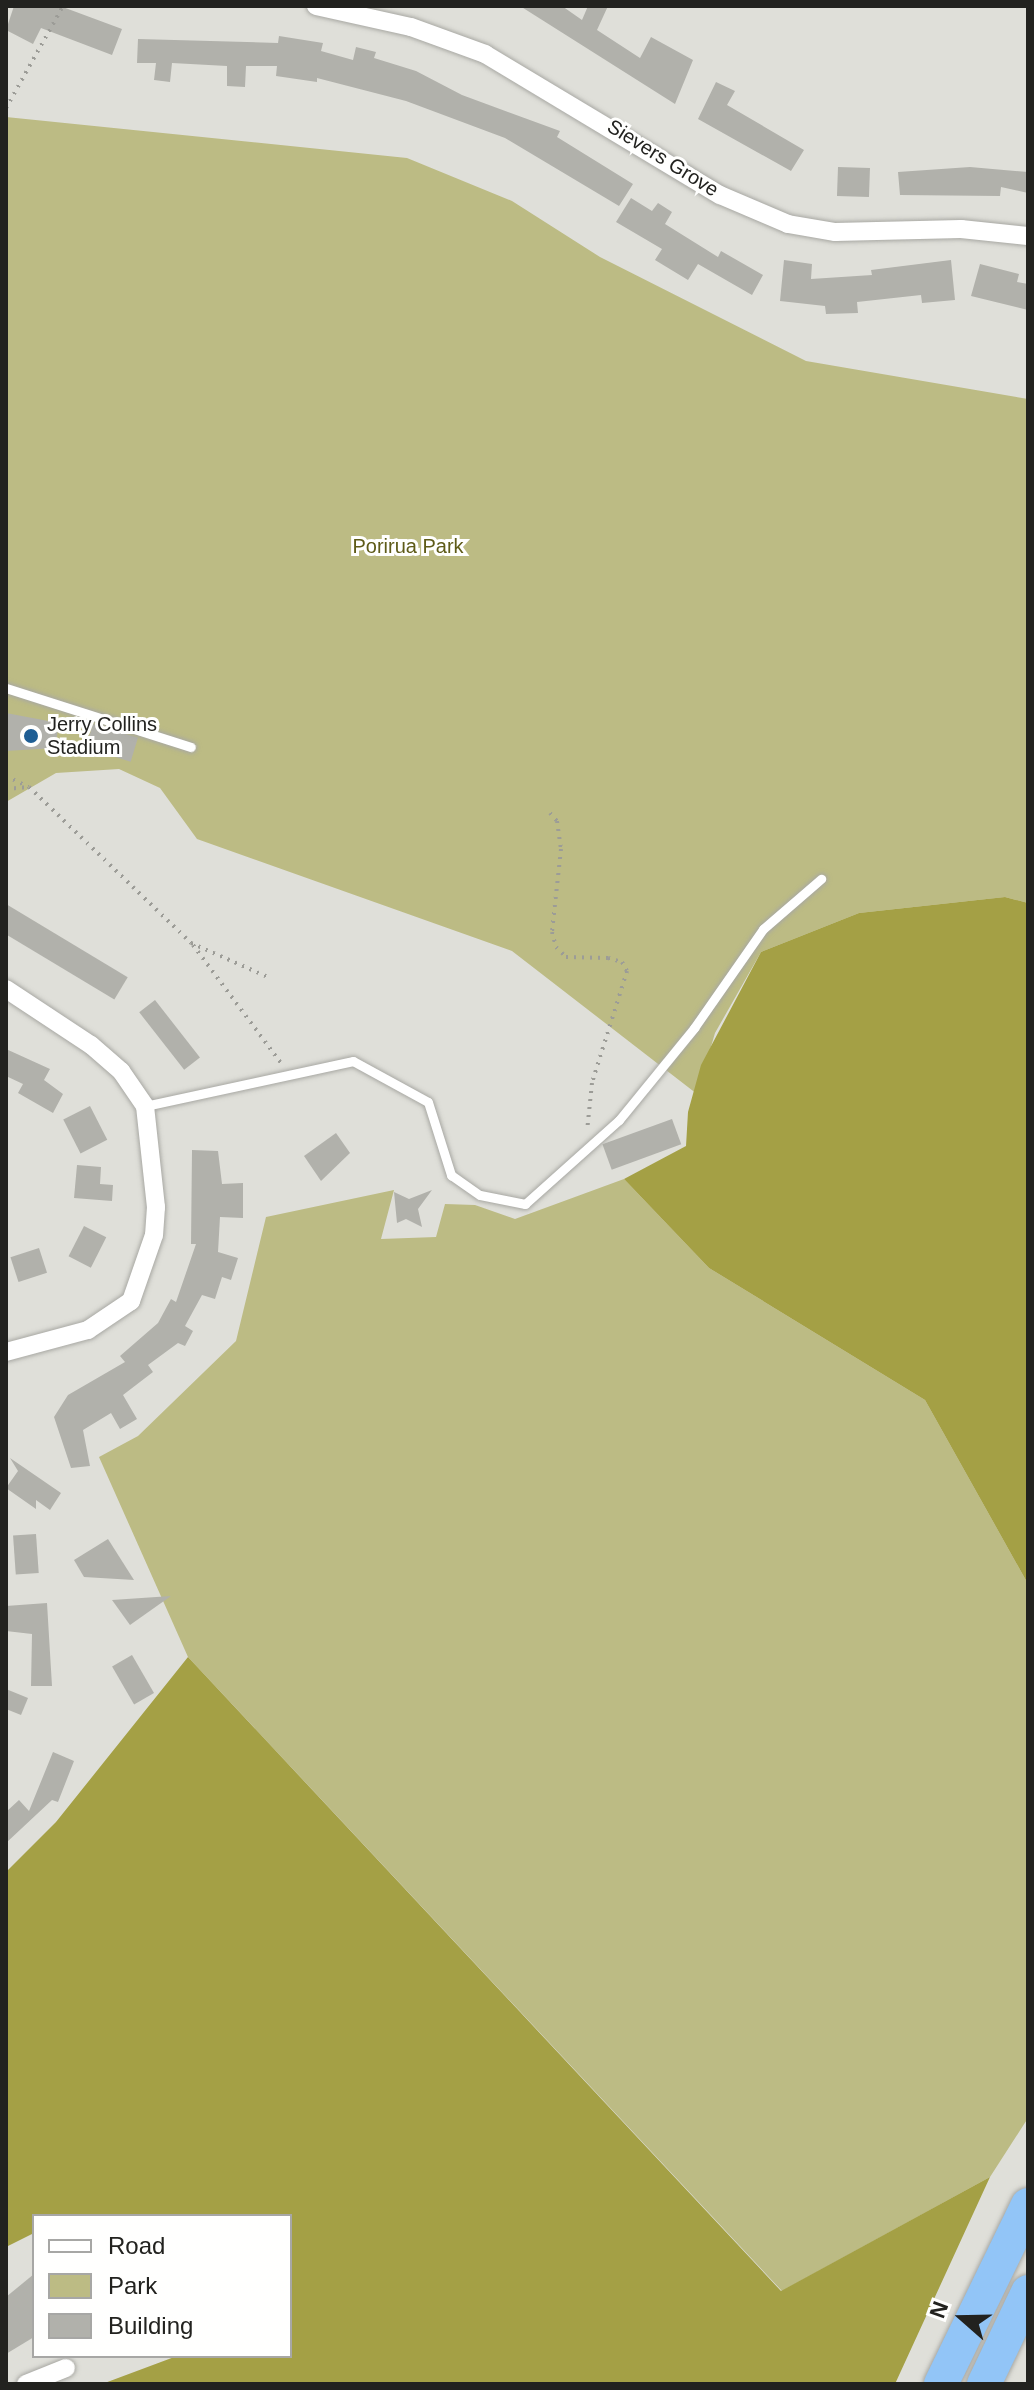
<!DOCTYPE html>
<html>
<head>
<meta charset="utf-8">
<style>
	body { margin:0 }
	#map { position:relative; width:1034px; height:2390px; overflow:hidden; background:#dfdfd9; font-family:Helvetica,sans-serif }
	div>[style] { position:absolute }
	.green>* { inset:0; background:#bcbb84 }
	.forest>* { inset:0; background:#a4a045 }
	.building>* { inset:0; background:#b1b1ab; transform-origin:0 0 }
	.path>* { height:4px; margin-top:-2px; transform-origin:0; background:repeating-linear-gradient(90deg,#9c9c97 0 2px,transparent 0 8px) }
	.roads { filter:drop-shadow(0 0 2px #a8a8a3) drop-shadow(0 0 2px #a8a8a3) }
	.service>* { height:9px; margin:-4.5px; padding:0 4.5px; transform-origin:4.5px; border-radius:4.5px; background:#fff }
	.minor>* { height:18px; margin:-9px; padding:0 9px; transform-origin:9px; border-radius:9px; background:#fff }
	.motorway>* { height:34px; margin:-17px; padding:0 17px; transform-origin:17px; border-radius:17px; background:#92c5f7 }
	.dots>* { width:22px; height:22px; translate:-50% -50%; box-sizing:border-box; border:4px solid #fffffe; border-radius:50% }
	span { translate:-50% -50%; white-space:nowrap; text-align:center; line-height:1.15; -webkit-text-stroke:6px #fffffe; paint-order:stroke }
	.street-label { font-size:20px; color:#22221f }
	.park-label { font-size:20px; color:#5e5b18 }
	.poi-label { font-size:20px; color:#22221f }
	.left { translate:0 -50%; text-align:left }
	.frame { position:absolute; inset:0; border:8px solid #22221f; pointer-events:none }
	.legend { position:absolute; left:32px; top:2214px; width:260px; height:144px; box-sizing:border-box; background:#fffffe; border:2px solid #a7a7a5; margin:0; padding:10px 14px; list-style:none; font-size:24px; color:#22221f }
	.legend li { display:flex; align-items:center; gap:16px; height:40px }
	.legend b { width:40px; border:2px solid #a7a7a5 }
	.north { position:absolute; left:922px; top:2278px; width:80px; height:80px; -webkit-text-stroke:6px #fffffe; paint-order:stroke; rotate:290deg; font-size:22px; font-weight:700; line-height:32px; text-align:center; color:#22221f }
	.north::after { content:''; display:block; margin:auto; width:28px; height:36px; background:#22221f; clip-path:polygon(50% 0,100% 100%,50% 72%,0 100%) }
</style>
</head>
<body>
<div id="map">
	<div class="green">
		<i style="clip-path:polygon(6px 117px,407px 158px,512px 201px,600px 257px,806px 361px,1028px 399px,1028px 903px,1005px 897px,859px 913px,761px 952px,715px 1033px,697px 1094px,512px 951px,197px 839px,160px 788px,119px 769px,56px 773px,6px 802px)"></i>
		<i style="clip-path:polygon(624px 1179px,709px 1268px,925px 1400px,1028px 1584px,1028px 2118px,990px 2177px,782px 2291px,188px 1657px,99px 1457px,138px 1436px,236px 1341px,266px 1217px,394px 1190px,381px 1239px,436px 1237px,445px 1204px,475px 1205px,515px 1219px)"></i>
	</div>
	<div class="forest">
		<i style="clip-path:polygon(1005px 897px,1028px 903px,1028px 1584px,925px 1400px,709px 1268px,624px 1179px,686px 1146px,688px 1112px,701px 1065px,761px 952px,859px 913px)"></i>
		<i style="clip-path:polygon(188px 1657px,781px 2291px,990px 2177px,895px 2384px,102px 2384px,177px 2356px,290px 2356px,290px 2216px,34px 2216px,34px 2233px,6px 2247px,6px 1872px,56px 1822px)"></i>
	</div>
	<div class="building">
		<i style="clip-path:polygon(14px 6px,60px 6px,122px 29px,112px 55px,41px 28px,33px 44px,6px 30px)"></i>
		<i style="clip-path:polygon(520px 6px,562px 6px,582px 20px,588px 6px,608px 6px,597px 30px,640px 58px,651px 37px,693px 60px,675px 104px)"></i>
		<i style="clip-path:polygon(279px 36px,323px 43px,321px 51px,353px 60px,356px 47px,376px 52px,374px 58px,416px 71px,462px 95px,560px 131px,557px 137px,633px 184px,619px 206px,505px 138px,406px 101px,317px 78px,317px 82px,276px 76px,277px 66px,246px 66px,245px 87px,227px 86px,227px 66px,172px 63px,170px 82px,154px 80px,156px 63px,137px 63px,138px 39px,278px 43px)"></i>
		<i style="clip-path:polygon(716px 82px,735px 91px,727px 105px,804px 150px,791px 171px,698px 119px)"></i>
		<i style="left:838px;top:167px;width:32px;height:29px;rotate:2deg"></i>
		<i style="clip-path:polygon(970px 167px,1028px 172px,1028px 193px,1001px 187px,1000px 196px,900px 195px,898px 172px)"></i>
		<i style="clip-path:polygon(631px 198px,652px 211px,658px 203px,672px 212px,665px 224px,718px 257px,721px 251px,763px 275px,752px 295px,698px 264px,688px 280px,655px 260px,662px 249px,616px 222px)"></i>
		<i style="clip-path:polygon(784px 260px,812px 264px,811px 279px,872px 275px,871px 270px,951px 260px,955px 300px,922px 303px,921px 295px,857px 302px,858px 313px,826px 314px,825px 306px,780px 301px)"></i>
		<i style="clip-path:polygon(980px 264px,1019px 274px,1017px 282px,1028px 284px,1028px 310px,971px 296px)"></i>
		<i style="clip-path:polygon(6px 713px,59px 723px,55px 748px,6px 751px)"></i>
		<i style="left:93px;top:724px;width:47px;height:25px;rotate:17deg"></i>
		<i style="left:6px;top:904px;width:142px;height:26px;rotate:31deg"></i>
		<i style="left:155px;top:1000px;width:73px;height:20px;rotate:52deg"></i>
		<i style="clip-path:polygon(6px 1049px,50px 1069px,44px 1080px,63px 1094px,53px 1113px,18px 1093px,23px 1084px,6px 1076px)"></i>
		<i style="left:90px;top:1106px;width:38px;height:30px;rotate:63deg"></i>
		<i style="left:672px;top:1119px;width:27px;height:74px;rotate:70deg"></i>
		<i style="clip-path:polygon(336px 1133px,350px 1153px,321px 1181px,304px 1156px)"></i>
		<i style="clip-path:polygon(192px 1150px,218px 1151px,222px 1184px,243px 1183px,243px 1218px,220px 1217px,218px 1252px,238px 1258px,231px 1280px,222px 1277px,215px 1299px,202px 1295px,185px 1326px,193px 1331px,185px 1346px,178px 1343px,148px 1365px,153px 1372px,123px 1395px,137px 1419px,120px 1429px,111px 1413px,83px 1430px,90px 1466px,71px 1468px,54px 1417px,68px 1395px,125px 1362px,120px 1356px,158px 1323px,171px 1299px,176px 1302px,196px 1244px,191px 1244px)"></i>
		<i style="clip-path:polygon(77px 1165px,101px 1167px,100px 1184px,113px 1185px,112px 1201px,74px 1198px)"></i>
		<i style="clip-path:polygon(432px 1190px,418px 1209px,422px 1227px,406px 1219px,397px 1223px,394px 1192px,409px 1199px)"></i>
		<i style="left:84px;top:1226px;width:25px;height:34px;rotate:27deg"></i>
		<i style="left:39px;top:1248px;width:26px;height:30px;rotate:72deg"></i>
		<i style="clip-path:polygon(10px 1458px,61px 1493px,50px 1510px,36px 1500px,36px 1509px,6px 1488px,18px 1471px)"></i>
		<i style="left:36px;top:1534px;width:39px;height:23px;rotate:86deg"></i>
		<i style="clip-path:polygon(108px 1539px,134px 1580px,84px 1577px,74px 1560px)"></i>
		<i style="clip-path:polygon(171px 1596px,130px 1625px,112px 1600px)"></i>
		<i style="clip-path:polygon(47px 1603px,52px 1686px,31px 1686px,32px 1634px,6px 1631px,6px 1606px)"></i>
		<i style="left:132px;top:1655px;width:44px;height:23px;rotate:60deg"></i>
		<i style="clip-path:polygon(6px 1689px,28px 1698px,21px 1715px,6px 1709px)"></i>
		<i style="clip-path:polygon(53px 1752px,74px 1761px,58px 1802px,52px 1800px,6px 1843px,6px 1812px,19px 1800px,29px 1811px)"></i>
		<i style="clip-path:polygon(34px 2274px,34px 2337px,6px 2354px,6px 2297px)"></i>
	</div>
	<div class="path">
		<i style="left:6px;top:108px;width:117px;rotate:-60.8deg"></i>
		<i style="left:6px;top:776px;width:25px;rotate:26deg"></i>
		<i style="left:6px;top:789px;width:23px;rotate:-5deg"></i>
		<i style="left:29px;top:787px;width:225px;rotate:43.9deg"></i>
		<i style="left:191px;top:943px;width:86px;rotate:23.9deg"></i>
		<i style="left:550px;top:813px;width:11px;rotate:49deg"></i>
		<i style="left:557px;top:821px;width:28px;rotate:82deg"></i>
		<i style="left:561px;top:849px;width:83px;rotate:96.2deg"></i>
		<i style="left:552px;top:932px;width:16px;rotate:75deg"></i>
		<i style="left:556px;top:947px;width:14px;rotate:45deg"></i>
		<i style="left:566px;top:957px;width:42px;rotate:1.4deg"></i>
		<i style="left:608px;top:958px;width:15px;rotate:16deg"></i>
		<i style="left:622px;top:962px;width:10px;rotate:61deg"></i>
		<i style="left:627px;top:971px;width:117px;rotate:107.4deg"></i>
		<i style="left:592px;top:1083px;width:48px;rotate:95.9deg"></i>
		<i style="left:193px;top:945px;width:147px;rotate:53.3deg"></i>
	</div>
	<div class="roads">
		<div class="service">
			<i style="left:6px;top:688px;width:194px;rotate:17.7deg"></i>
			<i style="left:145px;top:1106px;width:213px;rotate:-12.2deg"></i>
			<i style="left:353px;top:1061px;width:85px;rotate:28.7deg"></i>
			<i style="left:428px;top:1102px;width:77px;rotate:72.5deg"></i>
			<i style="left:451px;top:1175px;width:35px;rotate:35deg"></i>
			<i style="left:480px;top:1195px;width:46px;rotate:11.3deg"></i>
			<i style="left:525px;top:1204px;width:126px;rotate:-41.8deg"></i>
			<i style="left:619px;top:1120px;width:119px;rotate:-50.8deg"></i>
			<i style="left:694px;top:1028px;width:121px;rotate:-55.1deg"></i>
			<i style="left:763px;top:929px;width:77px;rotate:-40.8deg"></i>
		</div>
		<div class="minor">
			<i style="left:316px;top:6px;width:97px;rotate:12.5deg"></i>
			<i style="left:411px;top:27px;width:79px;rotate:20deg"></i>
			<i style="left:485px;top:54px;width:274px;rotate:31deg"></i>
			<i style="left:720px;top:195px;width:74px;rotate:23.1deg"></i>
			<i style="left:788px;top:224px;width:48px;rotate:9.7deg"></i>
			<i style="left:835px;top:232px;width:126px;rotate:-1.4deg"></i>
			<i style="left:961px;top:229px;width:67px;rotate:6deg"></i>
			<i style="left:6px;top:989px;width:102px;rotate:33.4deg"></i>
			<i style="left:91px;top:1045px;width:40px;rotate:41deg"></i>
			<i style="left:121px;top:1071px;width:42px;rotate:55.6deg"></i>
			<i style="left:145px;top:1106px;width:102px;rotate:83.8deg"></i>
			<i style="left:156px;top:1207px;width:28px;rotate:94deg"></i>
			<i style="left:154px;top:1235px;width:70px;rotate:109.2deg"></i>
			<i style="left:131px;top:1301px;width:52px;rotate:146deg"></i>
			<i style="left:88px;top:1330px;width:85px;rotate:165deg"></i>
			<i style="left:26px;top:2384px;width:43px;rotate:-21.8deg"></i>
		</div>
		<div class="motorway">
			<i style="left:941px;top:2384px;width:199px;rotate:-64.1deg"></i>
			<i style="left:984px;top:2384px;width:102px;rotate:-64.4deg"></i>
		</div>
	</div>
	<div class="dots">
		<i style="left:31px;top:736px;background:#1f5e94"></i>
	</div>
	<div class="street-label">
		<span style="left:663px;top:158px;rotate:32deg">Sievers Grove</span>
	</div>
	<div class="park-label">
		<span style="left:408px;top:546px">Porirua Park</span>
	</div>
	<div class="poi-label">
		<span class="left" style="left:47px;top:736px">Jerry Collins<br>Stadium</span>
	</div>
	<div class="frame"></div>
	<ul class="legend">
	<li><b style="height:10px;background:#fff"></b>Road</li>
	<li><b style="height:22px;background:#bcbb84"></b>Park</li>
	<li><b style="height:22px;background:#b1b1ab"></b>Building</li>
	</ul>
	<div class="north">N</div>
</div>
</body>
</html>
